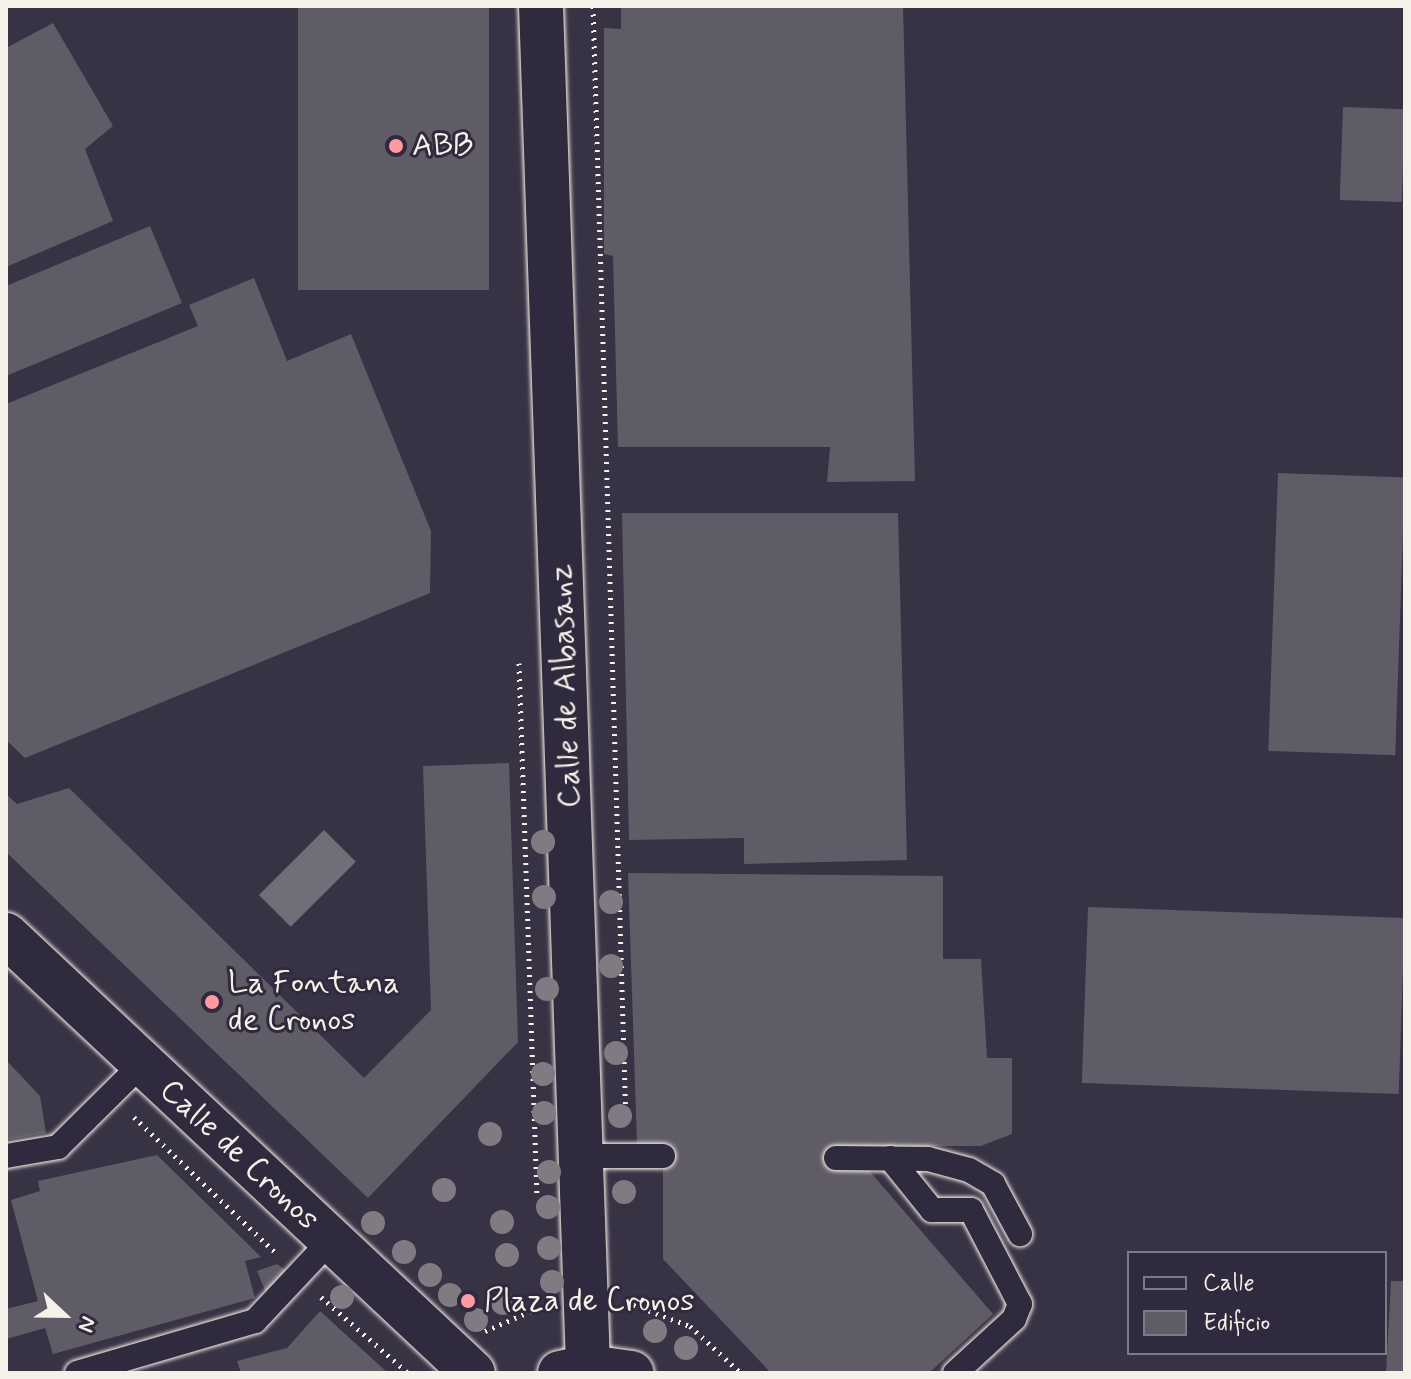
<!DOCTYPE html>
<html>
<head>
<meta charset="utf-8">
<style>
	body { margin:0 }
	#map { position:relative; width:1411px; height:1379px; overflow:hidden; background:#373244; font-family:Mynerve,sans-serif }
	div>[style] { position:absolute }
	.water>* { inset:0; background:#726e77; transform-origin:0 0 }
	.building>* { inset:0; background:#5f5c67; transform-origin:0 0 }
	.path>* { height:5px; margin-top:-2.5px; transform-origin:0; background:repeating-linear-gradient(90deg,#f4f1e8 0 2px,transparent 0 8px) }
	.roads { filter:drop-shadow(0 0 2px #f4f1e8) drop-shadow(0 0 2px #f4f1e8) }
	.service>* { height:24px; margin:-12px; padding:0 12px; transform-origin:12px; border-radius:12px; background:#2f2a3d }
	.minor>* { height:44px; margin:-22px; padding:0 22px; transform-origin:22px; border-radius:22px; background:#2f2a3d }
	.trees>* { width:24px; height:24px; margin:-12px; border-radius:50%; background:#807b83 }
	.dots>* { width:22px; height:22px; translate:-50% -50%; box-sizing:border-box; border:4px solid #2f2a3d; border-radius:50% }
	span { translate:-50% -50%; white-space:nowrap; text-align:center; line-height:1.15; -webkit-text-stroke:6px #2f2a3d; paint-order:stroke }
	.poi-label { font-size:32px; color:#f4f1e8 }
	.left { translate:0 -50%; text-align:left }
	.street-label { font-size:32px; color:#f4f1e8 }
	.frame { position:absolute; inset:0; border:8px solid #f4f1e8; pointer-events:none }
	.legend { position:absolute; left:1127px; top:1251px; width:260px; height:104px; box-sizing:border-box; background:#2f2a3d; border:2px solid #7e7a81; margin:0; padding:10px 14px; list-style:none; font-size:24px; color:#f4f1e8 }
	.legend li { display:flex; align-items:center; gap:16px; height:40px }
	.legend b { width:40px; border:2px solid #7e7a81 }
	.north { position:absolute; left:24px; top:1275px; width:80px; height:80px; -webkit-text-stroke:6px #2f2a3d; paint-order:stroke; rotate:112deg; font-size:22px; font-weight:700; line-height:32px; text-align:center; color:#f4f1e8 }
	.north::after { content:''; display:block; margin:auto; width:28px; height:36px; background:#f4f1e8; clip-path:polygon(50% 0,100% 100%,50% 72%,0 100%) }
</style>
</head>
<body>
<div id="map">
	<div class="water">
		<i style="left:324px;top:830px;width:45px;height:92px;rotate:45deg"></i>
	</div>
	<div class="building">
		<i style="left:298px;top:6px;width:191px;height:284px"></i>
		<i style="clip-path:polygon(621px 6px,903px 6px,915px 481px,827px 482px,830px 447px,618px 447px,613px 256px,604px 254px,604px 28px,621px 29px)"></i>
		<i style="clip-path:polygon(53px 23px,113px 126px,85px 149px,113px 221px,6px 267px,6px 48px)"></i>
		<i style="left:1343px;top:107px;width:62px;height:93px;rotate:2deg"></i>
		<i style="clip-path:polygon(150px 226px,182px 303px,6px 376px,6px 286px)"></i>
		<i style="clip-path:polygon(254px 278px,287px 361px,351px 334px,431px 531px,430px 593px,25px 758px,6px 740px,6px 404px,198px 326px,189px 305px)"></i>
		<i style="left:1278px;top:473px;width:127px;height:278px;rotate:2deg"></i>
		<i style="clip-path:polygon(622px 513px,898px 513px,907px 860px,744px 864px,744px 838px,629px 840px)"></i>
		<i style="clip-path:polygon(509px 763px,518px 1042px,368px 1198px,6px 852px,6px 794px,17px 804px,69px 788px,364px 1078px,431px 1010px,423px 766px)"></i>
		<i style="clip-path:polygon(628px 873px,943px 876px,943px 959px,981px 959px,987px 1058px,1012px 1058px,1012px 1134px,981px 1146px,835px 1146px,836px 1168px,866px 1167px,993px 1314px,929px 1373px,771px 1373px,663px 1259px,663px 1145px,637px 1144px)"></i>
		<i style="left:1088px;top:907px;width:317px;height:176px;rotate:2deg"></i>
		<i style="clip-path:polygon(6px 1060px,40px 1096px,46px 1133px,6px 1140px)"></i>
		<i style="clip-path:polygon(157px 1155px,261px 1257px,245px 1261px,255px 1298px,53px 1354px,45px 1328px,6px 1339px,6px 1309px,38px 1301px,11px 1200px,40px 1191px,38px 1181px)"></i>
		<i style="clip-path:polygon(277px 1264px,288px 1272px,266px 1293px,257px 1271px)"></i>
		<i style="clip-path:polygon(1391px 1281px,1405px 1281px,1405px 1373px,1386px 1373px)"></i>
		<i style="clip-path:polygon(320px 1311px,388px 1373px,241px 1373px,237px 1361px,287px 1348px)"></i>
	</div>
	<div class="path">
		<i style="left:593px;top:6px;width:1119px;rotate:88.31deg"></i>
		<i style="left:519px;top:663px;width:533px;rotate:88.07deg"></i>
		<i style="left:134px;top:1117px;width:198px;rotate:43.8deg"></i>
		<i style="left:321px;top:1297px;width:114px;rotate:41.1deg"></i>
		<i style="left:626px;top:1302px;width:68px;rotate:20.6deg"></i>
		<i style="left:690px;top:1326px;width:69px;rotate:42.7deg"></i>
		<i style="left:485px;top:1331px;width:65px;rotate:-23.4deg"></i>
	</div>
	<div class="roads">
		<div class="service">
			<i style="left:6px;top:1156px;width:53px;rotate:-9.8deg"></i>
			<i style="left:58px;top:1147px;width:118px;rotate:-44.7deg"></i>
			<i style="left:582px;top:1156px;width:81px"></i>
			<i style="left:836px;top:1158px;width:92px;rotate:0.6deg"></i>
			<i style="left:928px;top:1159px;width:42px;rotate:15deg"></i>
			<i style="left:969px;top:1170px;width:28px;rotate:30deg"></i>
			<i style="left:993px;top:1184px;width:57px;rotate:61.6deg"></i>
			<i style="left:890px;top:1158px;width:67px;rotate:51.1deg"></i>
			<i style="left:932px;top:1210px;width:39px"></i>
			<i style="left:971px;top:1210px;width:106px;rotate:62.5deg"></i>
			<i style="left:1020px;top:1304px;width:16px;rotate:112deg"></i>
			<i style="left:1014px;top:1319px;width:80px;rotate:137.5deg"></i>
			<i style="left:77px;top:1373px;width:185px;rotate:-16.3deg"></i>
			<i style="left:255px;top:1321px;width:110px;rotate:-46.8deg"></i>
		</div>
		<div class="minor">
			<i style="left:541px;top:6px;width:1362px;rotate:88.02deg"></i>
			<i style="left:6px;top:935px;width:640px;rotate:43.16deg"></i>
			<i style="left:560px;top:1373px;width:29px;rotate:-12deg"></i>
			<i style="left:588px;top:1367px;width:44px;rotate:7.8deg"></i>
		</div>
	</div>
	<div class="trees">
		<i style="left:543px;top:842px"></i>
		<i style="left:544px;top:897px"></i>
		<i style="left:611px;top:902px"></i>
		<i style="left:611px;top:966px"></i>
		<i style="left:547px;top:989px"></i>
		<i style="left:616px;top:1053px"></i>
		<i style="left:543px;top:1074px"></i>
		<i style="left:544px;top:1113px"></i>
		<i style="left:620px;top:1116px"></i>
		<i style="left:490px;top:1134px"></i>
		<i style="left:549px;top:1172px"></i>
		<i style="left:444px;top:1190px"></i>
		<i style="left:624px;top:1192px"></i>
		<i style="left:548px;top:1207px"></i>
		<i style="left:502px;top:1222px"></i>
		<i style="left:373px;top:1223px"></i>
		<i style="left:549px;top:1248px"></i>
		<i style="left:404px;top:1252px"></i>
		<i style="left:507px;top:1255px"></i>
		<i style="left:430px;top:1275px"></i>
		<i style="left:552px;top:1282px"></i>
		<i style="left:450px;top:1295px"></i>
		<i style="left:342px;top:1297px"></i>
		<i style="left:503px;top:1303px"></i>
		<i style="left:476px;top:1320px"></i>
		<i style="left:655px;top:1331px"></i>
		<i style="left:686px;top:1348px"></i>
	</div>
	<div class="dots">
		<i style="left:396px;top:146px;background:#ff9aa2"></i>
		<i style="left:212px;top:1002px;background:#ff9aa2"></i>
		<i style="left:468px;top:1301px;background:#ff9aa2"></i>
	</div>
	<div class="poi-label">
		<span class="left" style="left:412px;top:146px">ABB</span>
		<span class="left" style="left:228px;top:1002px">La Fontana<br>de Cronos</span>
		<span class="left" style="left:484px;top:1301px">Plaza de Cronos</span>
	</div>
	<div class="street-label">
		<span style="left:566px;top:686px;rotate:-92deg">Calle de Albasanz</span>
		<span style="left:239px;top:1155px;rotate:43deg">Calle de Cronos</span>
	</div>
	<div class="frame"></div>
	<ul class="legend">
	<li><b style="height:10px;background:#2f2a3d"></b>Calle</li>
	<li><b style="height:22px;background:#5f5c67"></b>Edificio</li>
	</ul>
	<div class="north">N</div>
</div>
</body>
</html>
